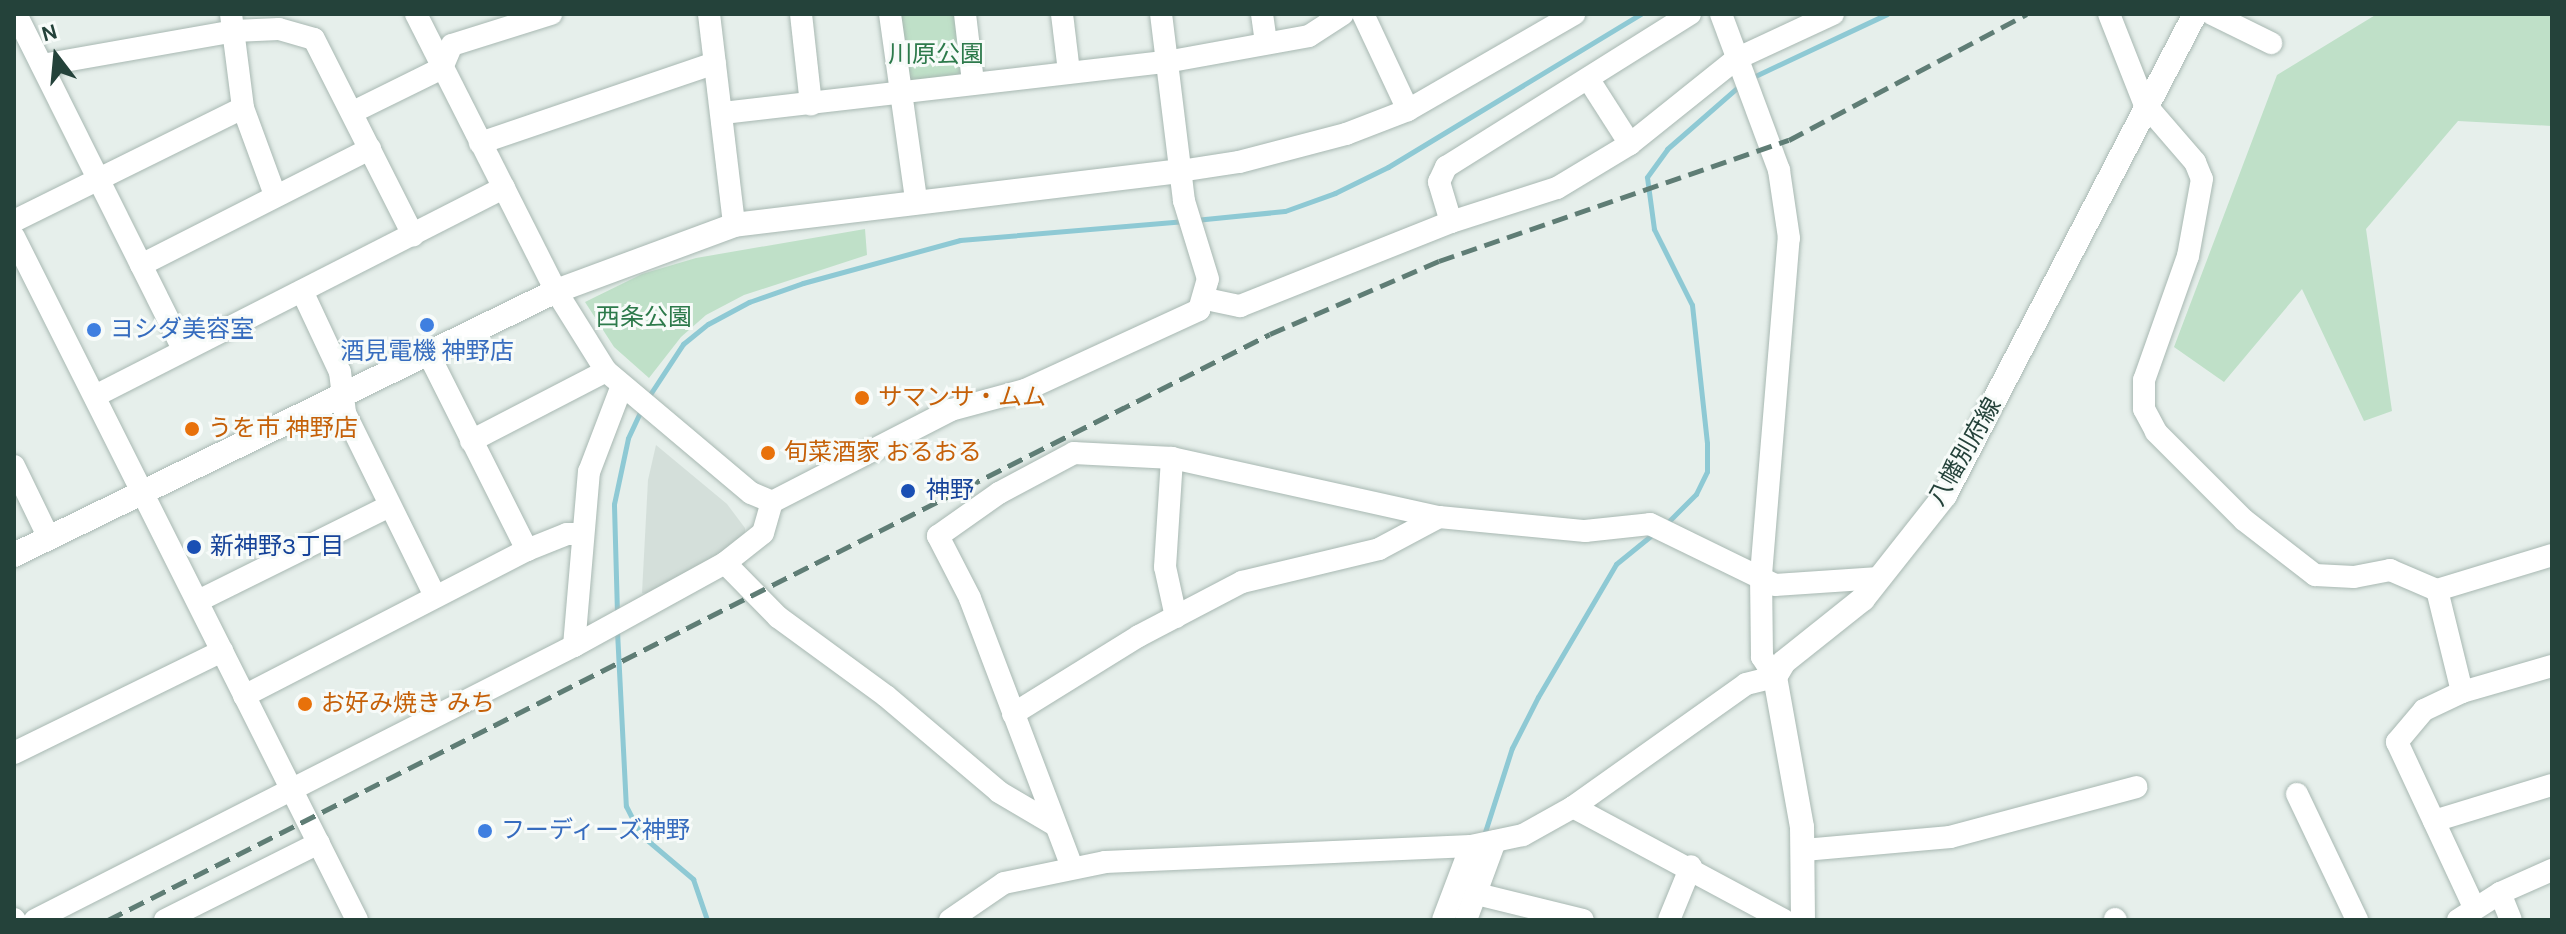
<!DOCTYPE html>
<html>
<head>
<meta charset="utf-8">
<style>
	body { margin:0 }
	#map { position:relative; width:2566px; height:934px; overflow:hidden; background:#e6efeb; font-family:Karla,"Noto Sans JP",sans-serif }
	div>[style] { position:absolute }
	.built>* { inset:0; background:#d4dfda }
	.green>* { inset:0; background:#bfe0c8 }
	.stream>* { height:5px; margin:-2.5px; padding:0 2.5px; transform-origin:2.5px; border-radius:2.5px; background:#8ec9d4 }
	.roads { filter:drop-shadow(0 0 2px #a8b8b2) drop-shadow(0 0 2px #a8b8b2) }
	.minor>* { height:22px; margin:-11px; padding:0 11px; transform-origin:11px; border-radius:11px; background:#fff }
	.tertiary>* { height:24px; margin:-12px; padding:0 12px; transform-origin:12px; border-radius:12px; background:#fff }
	.secondary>* { height:24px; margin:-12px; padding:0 12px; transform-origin:12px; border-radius:12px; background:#fff }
	.rail>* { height:5px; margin-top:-2.5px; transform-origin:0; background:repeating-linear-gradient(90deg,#5f7d75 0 16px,transparent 0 24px) }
	.dots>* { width:22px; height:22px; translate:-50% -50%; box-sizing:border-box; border:4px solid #f7fbf9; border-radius:50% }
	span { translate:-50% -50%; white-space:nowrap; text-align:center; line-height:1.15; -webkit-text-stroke:6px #f7fbf9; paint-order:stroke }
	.park-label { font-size:24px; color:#2d7a4b }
	.shop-label { font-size:24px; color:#366cbe }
	.left { translate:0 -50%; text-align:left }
	.food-label { font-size:24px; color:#c56008 }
	.street-label { font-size:24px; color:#24423a }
	.transit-label { font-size:24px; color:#164399 }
	.frame { position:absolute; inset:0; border:16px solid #24423a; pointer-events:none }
	.north { position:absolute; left:16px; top:16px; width:80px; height:80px; -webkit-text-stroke:6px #f7fbf9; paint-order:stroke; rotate:344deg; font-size:22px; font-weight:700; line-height:32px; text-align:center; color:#24423a }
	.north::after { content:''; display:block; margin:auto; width:28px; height:36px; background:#24423a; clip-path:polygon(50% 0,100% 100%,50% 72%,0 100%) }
</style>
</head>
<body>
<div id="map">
	<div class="built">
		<i style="clip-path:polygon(656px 445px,727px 504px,745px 528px,745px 536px,659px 595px,642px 593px,648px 480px)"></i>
	</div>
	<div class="green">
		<i style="clip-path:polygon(900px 14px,962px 14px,969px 75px,919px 88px,907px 80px)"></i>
		<i style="clip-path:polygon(2377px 14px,2552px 14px,2552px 126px,2458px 121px,2366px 229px,2392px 411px,2364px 421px,2302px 289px,2224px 382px,2174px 347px,2277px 75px)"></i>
		<i style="clip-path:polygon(865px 229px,867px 255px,744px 295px,706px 315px,681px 337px,649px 378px,614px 347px,585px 302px,642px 274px,696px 258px)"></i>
	</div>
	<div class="stream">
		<i style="left:1751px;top:78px;width:150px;rotate:-25.2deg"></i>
		<i style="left:1195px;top:220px;width:90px;rotate:-5.7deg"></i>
		<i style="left:1285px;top:211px;width:53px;rotate:-19.8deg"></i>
		<i style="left:1335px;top:193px;width:59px;rotate:-26.1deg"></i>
		<i style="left:1388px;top:167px;width:296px;rotate:-31.2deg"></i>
		<i style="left:647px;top:399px;width:66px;rotate:-56.8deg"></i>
		<i style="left:683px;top:344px;width:32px;rotate:-39deg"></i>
		<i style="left:708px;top:324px;width:47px;rotate:-28.2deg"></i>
		<i style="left:749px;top:302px;width:57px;rotate:-19.4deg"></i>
		<i style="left:803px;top:283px;width:163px;rotate:-15.3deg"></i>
		<i style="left:960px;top:240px;width:226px;rotate:-4.8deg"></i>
		<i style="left:1667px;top:523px;width:41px;rotate:-45deg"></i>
		<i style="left:1696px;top:494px;width:25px;rotate:-64deg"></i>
		<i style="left:1707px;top:471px;width:28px;rotate:-90deg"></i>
		<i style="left:1707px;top:443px;width:139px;rotate:-96.2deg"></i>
		<i style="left:1692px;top:305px;width:85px;rotate:-116.6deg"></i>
		<i style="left:1654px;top:229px;width:52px;rotate:-97.7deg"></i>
		<i style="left:1647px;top:177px;width:34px;rotate:-54deg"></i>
		<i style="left:1667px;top:149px;width:96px;rotate:-41.2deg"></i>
		<i style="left:617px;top:613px;width:109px;rotate:-91.6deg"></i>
		<i style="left:614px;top:504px;width:67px;rotate:-78deg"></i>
		<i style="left:628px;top:438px;width:33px;rotate:-65deg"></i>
		<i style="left:617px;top:631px;width:175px;rotate:87.1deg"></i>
		<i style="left:626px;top:806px;width:31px;rotate:63deg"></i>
		<i style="left:640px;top:834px;width:70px;rotate:40.3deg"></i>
		<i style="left:693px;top:879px;width:43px;rotate:71.1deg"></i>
		<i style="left:1484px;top:835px;width:91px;rotate:-72.2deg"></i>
		<i style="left:1512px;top:748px;width:57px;rotate:-63deg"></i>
		<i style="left:1538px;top:697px;width:154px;rotate:-59.6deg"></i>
		<i style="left:1616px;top:564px;width:48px;rotate:-39deg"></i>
	</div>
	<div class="roads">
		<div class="minor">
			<i style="left:16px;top:14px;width:374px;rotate:63.5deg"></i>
			<i style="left:231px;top:14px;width:95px;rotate:82.7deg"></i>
			<i style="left:243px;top:108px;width:93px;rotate:69.8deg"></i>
			<i style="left:416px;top:14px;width:310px;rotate:63.2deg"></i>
			<i style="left:556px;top:291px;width:94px;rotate:58deg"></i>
			<i style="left:606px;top:371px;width:189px;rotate:40.1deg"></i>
			<i style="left:751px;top:493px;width:23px;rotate:23deg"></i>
			<i style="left:772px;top:502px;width:201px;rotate:-27.2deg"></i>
			<i style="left:951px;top:410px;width:77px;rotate:-15.1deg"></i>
			<i style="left:1025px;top:390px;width:192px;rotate:-24.7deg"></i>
			<i style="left:1199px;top:310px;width:32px;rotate:-74deg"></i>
			<i style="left:1208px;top:279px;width:82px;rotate:-107.1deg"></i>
			<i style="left:1184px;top:201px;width:188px;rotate:-97deg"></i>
			<i style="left:709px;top:14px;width:212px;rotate:83.2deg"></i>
			<i style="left:801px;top:14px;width:91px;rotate:83.7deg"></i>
			<i style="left:890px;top:14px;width:187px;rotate:82deg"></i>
			<i style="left:965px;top:14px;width:68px;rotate:83.3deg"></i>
			<i style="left:1062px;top:14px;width:58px;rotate:83.1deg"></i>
			<i style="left:1262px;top:14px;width:29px;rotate:82deg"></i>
			<i style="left:1363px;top:14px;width:106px;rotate:64.9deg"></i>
			<i style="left:2109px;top:14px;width:96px;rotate:68.5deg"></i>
			<i style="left:2144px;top:103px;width:78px;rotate:49.2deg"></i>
			<i style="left:2195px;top:162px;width:18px;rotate:68deg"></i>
			<i style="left:2202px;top:179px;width:78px;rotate:100.3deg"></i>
			<i style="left:2188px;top:256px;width:132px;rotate:109.5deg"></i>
			<i style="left:2144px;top:380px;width:29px;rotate:90deg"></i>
			<i style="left:2144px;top:409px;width:26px;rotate:62deg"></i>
			<i style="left:2156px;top:432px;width:124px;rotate:45deg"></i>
			<i style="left:2244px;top:520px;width:90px;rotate:37.8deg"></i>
			<i style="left:2315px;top:575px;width:39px;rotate:3deg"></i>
			<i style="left:2354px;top:577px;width:37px;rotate:-11deg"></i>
			<i style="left:2390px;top:570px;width:51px;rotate:23.1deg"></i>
			<i style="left:2437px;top:590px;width:120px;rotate:-16.9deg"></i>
			<i style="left:2212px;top:14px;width:66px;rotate:26.2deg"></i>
			<i style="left:42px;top:65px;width:195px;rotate:-10deg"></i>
			<i style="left:234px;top:31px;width:45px;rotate:-2.5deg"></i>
			<i style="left:279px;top:29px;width:36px;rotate:16deg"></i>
			<i style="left:314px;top:39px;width:220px;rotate:63.2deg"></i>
			<i style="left:1589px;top:80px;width:76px;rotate:57.4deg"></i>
			<i style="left:355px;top:111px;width:97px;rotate:-26.3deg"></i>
			<i style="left:442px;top:68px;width:25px;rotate:-67deg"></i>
			<i style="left:452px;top:45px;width:104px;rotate:-17.4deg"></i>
			<i style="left:723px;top:113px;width:446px;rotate:-6.6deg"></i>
			<i style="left:1166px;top:62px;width:145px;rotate:-10.3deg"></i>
			<i style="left:1309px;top:36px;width:40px;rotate:-32.9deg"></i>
			<i style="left:480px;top:143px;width:248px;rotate:-18.8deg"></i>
			<i style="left:1180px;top:171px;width:60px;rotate:-8.7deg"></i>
			<i style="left:1239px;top:162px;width:111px;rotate:-14.7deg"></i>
			<i style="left:1346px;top:134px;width:66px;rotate:-21.2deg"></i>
			<i style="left:1408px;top:110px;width:192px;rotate:-30deg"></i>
			<i style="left:14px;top:221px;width:255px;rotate:-26.3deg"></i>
			<i style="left:1451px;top:222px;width:42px;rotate:-106.7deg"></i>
			<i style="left:1439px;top:182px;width:17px;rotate:-65deg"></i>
			<i style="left:1446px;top:167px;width:288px;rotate:-32.1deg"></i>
			<i style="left:14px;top:237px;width:764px;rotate:63.33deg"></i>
			<i style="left:141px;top:265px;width:257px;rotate:-26.9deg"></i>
			<i style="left:302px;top:291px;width:89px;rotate:64.9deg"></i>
			<i style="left:340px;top:372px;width:41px;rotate:83deg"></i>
			<i style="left:345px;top:413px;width:204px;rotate:63.8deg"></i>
			<i style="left:1206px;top:299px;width:35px;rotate:12deg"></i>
			<i style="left:1240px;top:306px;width:227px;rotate:-21.7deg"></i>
			<i style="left:1451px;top:222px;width:111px;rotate:-17.8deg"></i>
			<i style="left:1557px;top:188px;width:85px;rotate:-31.1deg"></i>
			<i style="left:1630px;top:144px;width:136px;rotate:-38.7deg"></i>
			<i style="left:1736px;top:59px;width:107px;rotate:-24.9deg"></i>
			<i style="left:427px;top:351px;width:223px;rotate:63.3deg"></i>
			<i style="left:95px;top:396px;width:459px;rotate:-27deg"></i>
			<i style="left:471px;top:441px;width:152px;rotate:-27.4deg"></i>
			<i style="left:14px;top:466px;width:80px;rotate:64.1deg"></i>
			<i style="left:725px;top:563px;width:76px;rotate:45.5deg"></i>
			<i style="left:778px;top:617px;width:134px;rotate:36.2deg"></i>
			<i style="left:886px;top:696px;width:148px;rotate:40.3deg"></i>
			<i style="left:999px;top:792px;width:65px;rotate:30.5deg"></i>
			<i style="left:2437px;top:590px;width:105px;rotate:76.2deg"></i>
			<i style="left:2462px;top:692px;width:94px;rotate:-16.1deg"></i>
			<i style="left:198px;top:601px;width:213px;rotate:-26.4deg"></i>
			<i style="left:1176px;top:617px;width:51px;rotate:-102.4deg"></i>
			<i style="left:1165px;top:567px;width:109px;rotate:-86.3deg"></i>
			<i style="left:1172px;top:458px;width:273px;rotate:12.5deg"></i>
			<i style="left:1439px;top:517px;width:147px;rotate:5.5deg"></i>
			<i style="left:1585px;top:531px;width:65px;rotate:-6.1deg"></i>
			<i style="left:1650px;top:524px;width:139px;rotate:26deg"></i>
			<i style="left:1775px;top:585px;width:104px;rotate:-3.9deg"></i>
			<i style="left:574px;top:646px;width:175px;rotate:-85.1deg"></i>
			<i style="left:589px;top:472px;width:90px;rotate:-69.1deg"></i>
			<i style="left:2462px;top:692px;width:42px;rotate:154.7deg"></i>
			<i style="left:2424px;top:710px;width:42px;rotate:130.2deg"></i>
			<i style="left:2397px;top:742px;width:182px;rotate:65deg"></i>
			<i style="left:244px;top:696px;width:318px;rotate:-27.3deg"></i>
			<i style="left:527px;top:550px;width:43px;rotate:-21.8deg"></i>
			<i style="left:567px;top:534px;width:13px"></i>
			<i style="left:1013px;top:714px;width:148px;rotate:-31.8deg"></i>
			<i style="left:1139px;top:636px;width:116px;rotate:-27.7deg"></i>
			<i style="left:1242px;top:582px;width:141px;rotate:-13.5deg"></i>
			<i style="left:1379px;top:549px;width:68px;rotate:-28.1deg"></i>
			<i style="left:14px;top:753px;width:232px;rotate:-26.1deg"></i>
			<i style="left:2297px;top:794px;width:140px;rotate:64.5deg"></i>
			<i style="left:1573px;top:807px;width:239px;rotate:28.2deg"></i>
			<i style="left:2434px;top:821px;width:123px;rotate:-17deg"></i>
			<i style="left:1804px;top:850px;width:147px;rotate:-5.1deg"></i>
			<i style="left:1950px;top:837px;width:193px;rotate:-15deg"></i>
			<i style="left:1072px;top:867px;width:288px;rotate:-110.8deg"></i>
			<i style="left:970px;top:598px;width:70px;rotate:-117.3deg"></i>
			<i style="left:938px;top:536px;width:75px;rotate:-35.2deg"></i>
			<i style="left:999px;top:493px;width:85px;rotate:-28.1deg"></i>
			<i style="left:1074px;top:453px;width:98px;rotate:2.9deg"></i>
			<i style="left:2500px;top:893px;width:29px;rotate:68deg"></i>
			<i style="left:1477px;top:894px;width:109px;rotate:13.8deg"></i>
			<i style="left:14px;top:919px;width:1px;rotate:45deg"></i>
			<i style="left:2115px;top:919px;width:1px;rotate:45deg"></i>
			<i style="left:35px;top:920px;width:605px;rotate:-26.95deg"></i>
			<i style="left:574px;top:646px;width:172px;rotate:-28.8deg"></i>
			<i style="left:725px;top:563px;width:48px;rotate:-38.3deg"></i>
			<i style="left:763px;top:533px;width:32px;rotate:-74deg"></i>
			<i style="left:165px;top:920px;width:172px;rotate:-26.6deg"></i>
			<i style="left:950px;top:920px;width:65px;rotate:-34.4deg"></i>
			<i style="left:1004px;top:883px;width:103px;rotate:-11.7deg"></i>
			<i style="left:1105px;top:862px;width:366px;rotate:-2.5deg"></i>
			<i style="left:1471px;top:846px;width:53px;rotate:-11.9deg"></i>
			<i style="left:1523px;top:835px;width:57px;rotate:-29.2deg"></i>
			<i style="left:1573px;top:807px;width:212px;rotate:-35.4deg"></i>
			<i style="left:1746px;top:684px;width:30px;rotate:-14deg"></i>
			<i style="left:1775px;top:677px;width:24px;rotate:-123deg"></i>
			<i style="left:1762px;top:657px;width:82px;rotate:-90.7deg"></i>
			<i style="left:1761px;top:575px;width:338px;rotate:-85.3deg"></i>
			<i style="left:1789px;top:238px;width:69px;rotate:-98.4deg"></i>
			<i style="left:1779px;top:170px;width:166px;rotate:-110.4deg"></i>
			<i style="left:1443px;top:920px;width:79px;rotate:-69.3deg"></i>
			<i style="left:1466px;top:920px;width:84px;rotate:-69.8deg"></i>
			<i style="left:1669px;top:920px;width:58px;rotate:-67.8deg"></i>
			<i style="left:2458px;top:920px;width:50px;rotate:-32.7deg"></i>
			<i style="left:2500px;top:893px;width:57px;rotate:-23.9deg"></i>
		</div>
		<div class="tertiary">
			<i style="left:14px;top:555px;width:603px;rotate:-25.97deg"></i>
			<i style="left:556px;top:291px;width:190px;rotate:-20.3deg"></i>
			<i style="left:734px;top:225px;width:449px;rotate:-6.9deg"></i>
		</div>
		<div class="secondary">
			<i style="left:1803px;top:920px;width:93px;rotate:-90.6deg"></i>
			<i style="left:1802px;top:827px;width:152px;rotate:-100.2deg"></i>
			<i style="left:1775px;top:677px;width:17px;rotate:-59deg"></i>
			<i style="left:1784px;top:662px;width:101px;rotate:-38.6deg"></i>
			<i style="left:1863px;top:599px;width:132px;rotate:-51.7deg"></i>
			<i style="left:1945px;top:495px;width:542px;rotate:-62.54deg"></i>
		</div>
	</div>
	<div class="rail">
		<i style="left:108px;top:920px;width:1301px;rotate:-26.76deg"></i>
		<i style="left:1270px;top:334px;width:184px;rotate:-23.4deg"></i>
		<i style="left:1439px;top:261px;width:370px;rotate:-19.1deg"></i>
		<i style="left:1789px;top:140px;width:269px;rotate:-27.9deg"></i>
	</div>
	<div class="dots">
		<i style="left:427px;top:325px;background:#3f7fe0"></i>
		<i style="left:94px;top:330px;background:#3f7fe0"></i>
		<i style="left:862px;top:398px;background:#e8710a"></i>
		<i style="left:192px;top:429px;background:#e8710a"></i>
		<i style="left:768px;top:453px;background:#e8710a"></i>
		<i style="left:908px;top:491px;background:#1a4fb4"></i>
		<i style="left:194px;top:547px;background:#1a4fb4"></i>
		<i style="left:305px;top:704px;background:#e8710a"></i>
		<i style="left:485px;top:831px;background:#3f7fe0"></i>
	</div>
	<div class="park-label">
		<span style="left:936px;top:55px">川原公園</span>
		<span style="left:644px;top:318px">西条公園</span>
	</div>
	<div class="shop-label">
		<span class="left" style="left:110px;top:330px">ヨシダ美容室</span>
		<span style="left:427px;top:352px">酒見電機 神野店</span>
		<span class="left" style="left:501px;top:831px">フーディーズ神野</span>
	</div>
	<div class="food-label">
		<span class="left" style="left:878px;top:398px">サマンサ・ムム</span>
		<span class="left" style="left:208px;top:429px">うを市 神野店</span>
		<span class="left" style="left:784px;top:453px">旬菜酒家 おるおる</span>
		<span class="left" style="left:321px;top:704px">お好み焼き みち</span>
	</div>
	<div class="street-label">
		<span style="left:1965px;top:452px;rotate:-60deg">八幡別府線</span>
	</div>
	<div class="transit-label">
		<span class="left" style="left:926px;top:491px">神野</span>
		<span class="left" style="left:210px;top:547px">新神野3丁目</span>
	</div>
	<div class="frame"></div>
	<div class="north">N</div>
</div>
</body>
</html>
